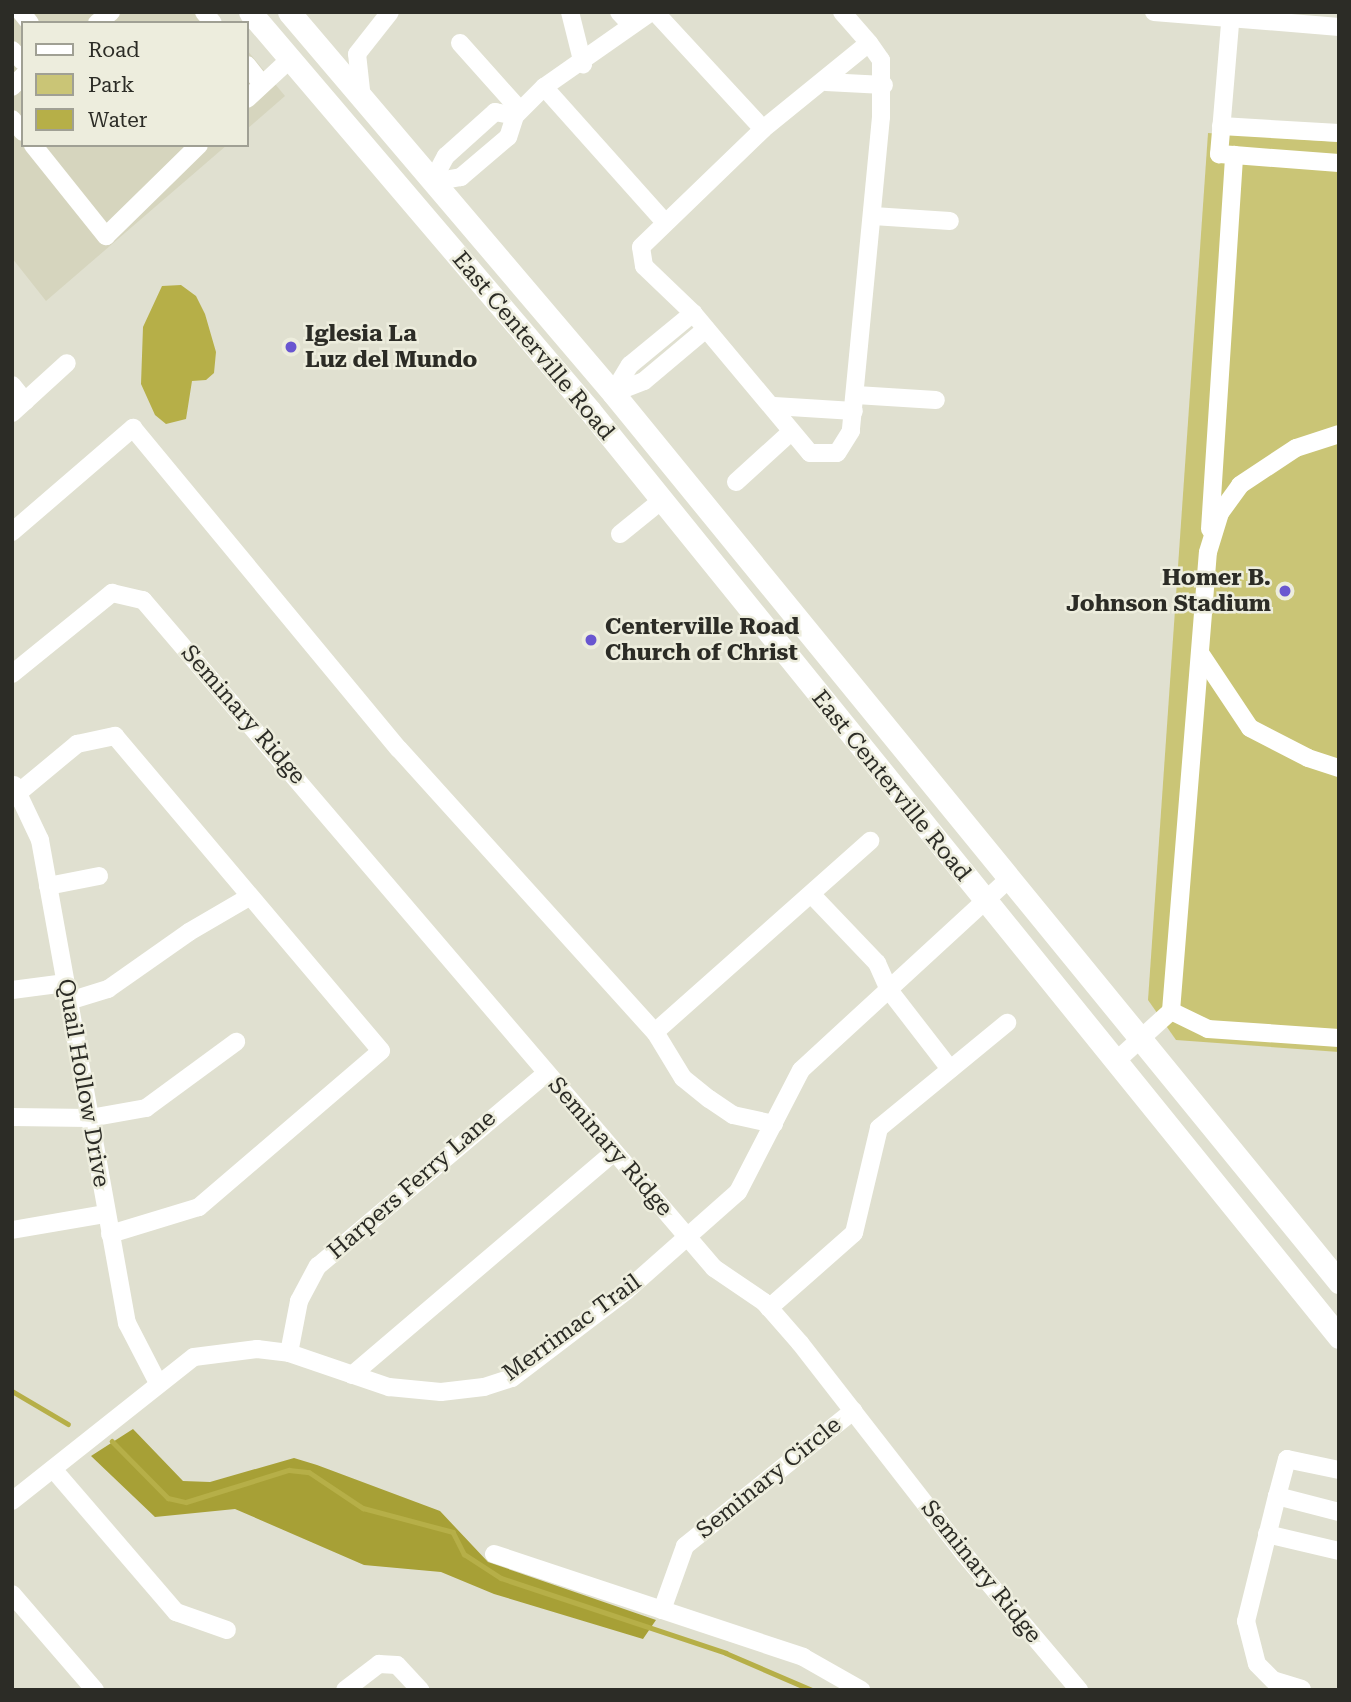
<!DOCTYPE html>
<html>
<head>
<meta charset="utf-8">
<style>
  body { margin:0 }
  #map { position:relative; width:1351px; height:1702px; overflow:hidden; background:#e0e0d0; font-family:"Roboto Serif",serif }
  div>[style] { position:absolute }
  .built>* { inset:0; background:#d6d5be }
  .green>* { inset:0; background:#cac576 }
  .forest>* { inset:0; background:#a7a036 }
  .water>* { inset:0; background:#b6af48 }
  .stream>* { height:4.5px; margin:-2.25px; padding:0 2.25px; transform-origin:2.25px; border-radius:2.25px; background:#b6af48 }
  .minor>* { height:18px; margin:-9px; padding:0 9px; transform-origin:9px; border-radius:9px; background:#fff }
  .major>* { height:23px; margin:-11.5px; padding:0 11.5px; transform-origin:11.5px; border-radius:11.5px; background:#fff }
  .dots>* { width:19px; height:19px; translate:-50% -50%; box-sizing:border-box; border:4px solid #ededdd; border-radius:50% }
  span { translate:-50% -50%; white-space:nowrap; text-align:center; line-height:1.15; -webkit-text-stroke:5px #ededdd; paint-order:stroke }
  .poi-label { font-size:23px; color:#2c2c26; font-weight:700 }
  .left { translate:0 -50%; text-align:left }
  .right { translate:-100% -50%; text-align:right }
  .street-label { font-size:23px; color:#2c2c26 }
  .frame { position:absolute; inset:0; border:14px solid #2c2c26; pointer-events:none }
  .legend { position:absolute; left:21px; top:21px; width:228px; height:126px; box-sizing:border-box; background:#ededdd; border:2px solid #a0a094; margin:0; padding:9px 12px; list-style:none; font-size:21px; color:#2c2c26 }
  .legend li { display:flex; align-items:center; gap:14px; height:35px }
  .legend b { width:35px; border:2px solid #a0a094 }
</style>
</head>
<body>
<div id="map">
  <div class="built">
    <div style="clip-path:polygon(12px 12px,215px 12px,224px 23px,23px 23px,23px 145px,227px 145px,46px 301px,12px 258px)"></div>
    <div style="clip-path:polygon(247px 50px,285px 96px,247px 129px)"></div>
  </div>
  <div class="green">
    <div style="clip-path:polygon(1208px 133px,1339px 142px,1339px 1052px,1176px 1040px,1148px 1000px)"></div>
  </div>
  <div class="forest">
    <div style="clip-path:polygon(133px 1429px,183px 1481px,210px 1482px,294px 1458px,317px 1465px,440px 1511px,488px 1562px,656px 1620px,643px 1639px,494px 1594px,441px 1572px,364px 1565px,235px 1509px,155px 1517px,91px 1456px)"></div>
  </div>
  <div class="water">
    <div style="clip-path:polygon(181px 285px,196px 296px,205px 314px,216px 352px,214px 373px,206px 380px,192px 381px,186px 419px,166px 424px,155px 415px,141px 384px,143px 327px,162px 286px)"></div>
  </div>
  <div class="stream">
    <div style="left:12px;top:1391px;width:65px;rotate:30.5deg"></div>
    <div style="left:112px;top:1441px;width:80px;rotate:45.5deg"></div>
    <div style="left:168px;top:1498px;width:18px;rotate:13deg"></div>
    <div style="left:186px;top:1502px;width:108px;rotate:-17.3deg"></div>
    <div style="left:289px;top:1470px;width:20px;rotate:6deg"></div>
    <div style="left:309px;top:1472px;width:65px;rotate:33.7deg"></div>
    <div style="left:363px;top:1508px;width:93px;rotate:14.9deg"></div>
    <div style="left:453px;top:1532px;width:25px;rotate:63deg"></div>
    <div style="left:464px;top:1554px;width:44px;rotate:33deg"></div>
    <div style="left:501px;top:1578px;width:237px;rotate:18.4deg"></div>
    <div style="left:726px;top:1653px;width:94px;rotate:23.3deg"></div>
  </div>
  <div class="minor">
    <div style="left:21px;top:12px;width:14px;rotate:51deg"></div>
    <div style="left:204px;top:12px;width:14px;rotate:51deg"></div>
    <div style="left:570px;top:12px;width:54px;rotate:76deg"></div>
    <div style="left:619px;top:12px;width:18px;rotate:47deg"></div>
    <div style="left:655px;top:12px;width:159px;rotate:47.3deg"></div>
    <div style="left:842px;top:12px;width:41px;rotate:48.9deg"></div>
    <div style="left:869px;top:43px;width:21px;rotate:55deg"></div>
    <div style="left:881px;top:60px;width:57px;rotate:90deg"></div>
    <div style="left:881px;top:117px;width:315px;rotate:95.5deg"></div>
    <div style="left:851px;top:431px;width:26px;rotate:122deg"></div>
    <div style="left:837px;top:453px;width:27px;rotate:180deg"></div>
    <div style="left:810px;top:453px;width:182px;rotate:-129.9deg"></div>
    <div style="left:693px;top:313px;width:68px;rotate:-136.2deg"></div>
    <div style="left:644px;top:266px;width:19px;rotate:-99deg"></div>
    <div style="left:641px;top:247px;width:170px;rotate:-44deg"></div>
    <div style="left:763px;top:129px;width:136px;rotate:-39.1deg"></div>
    <div style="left:1154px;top:12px;width:186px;rotate:4.6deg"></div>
    <div style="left:1231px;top:12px;width:143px;rotate:94.8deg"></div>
    <div style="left:1219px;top:154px;width:15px;rotate:4deg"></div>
    <div style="left:97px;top:23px;width:18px;rotate:-38deg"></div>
    <div style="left:460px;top:43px;width:89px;rotate:48.2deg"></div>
    <div style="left:12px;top:50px;width:16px;rotate:47deg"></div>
    <div style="left:247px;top:65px;width:24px;rotate:52deg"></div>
    <div style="left:826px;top:82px;width:58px;rotate:3deg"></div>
    <div style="left:12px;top:87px;width:16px;rotate:-45deg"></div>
    <div style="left:544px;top:87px;width:180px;rotate:48.2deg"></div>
    <div style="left:247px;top:99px;width:59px;rotate:-42.9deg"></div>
    <div style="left:362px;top:99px;width:45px;rotate:-96.3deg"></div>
    <div style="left:357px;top:54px;width:53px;rotate:-51.8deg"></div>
    <div style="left:495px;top:112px;width:20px;rotate:11deg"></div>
    <div style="left:515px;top:116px;width:22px;rotate:108deg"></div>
    <div style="left:508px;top:137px;width:62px;rotate:139.6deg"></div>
    <div style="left:461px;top:177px;width:29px;rotate:170deg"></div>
    <div style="left:432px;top:182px;width:30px;rotate:-62deg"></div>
    <div style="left:446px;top:156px;width:66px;rotate:-41.9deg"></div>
    <div style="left:515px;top:116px;width:41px;rotate:-45deg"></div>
    <div style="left:544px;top:87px;width:131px;rotate:-35deg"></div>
    <div style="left:12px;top:119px;width:17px;rotate:50deg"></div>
    <div style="left:1221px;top:126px;width:118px;rotate:3.4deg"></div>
    <div style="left:33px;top:145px;width:117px;rotate:51.3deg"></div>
    <div style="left:106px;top:236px;width:130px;rotate:-44.4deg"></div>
    <div style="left:873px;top:216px;width:77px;rotate:3.7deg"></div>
    <div style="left:12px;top:385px;width:21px;rotate:51deg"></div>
    <div style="left:613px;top:393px;width:33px;rotate:-59deg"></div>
    <div style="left:630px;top:365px;width:82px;rotate:-39.5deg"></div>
    <div style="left:613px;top:393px;width:33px;rotate:-21deg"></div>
    <div style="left:644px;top:381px;width:81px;rotate:-40deg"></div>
    <div style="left:856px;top:395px;width:80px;rotate:3.6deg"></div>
    <div style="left:774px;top:406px;width:80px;rotate:3.6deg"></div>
    <div style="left:12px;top:413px;width:74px;rotate:-42.3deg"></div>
    <div style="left:736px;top:482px;width:74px;rotate:-42.3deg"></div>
    <div style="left:1210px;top:529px;width:375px;rotate:-86.3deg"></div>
    <div style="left:1234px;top:155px;width:105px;rotate:4.4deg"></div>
    <div style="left:12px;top:532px;width:160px;rotate:-40.7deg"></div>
    <div style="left:133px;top:428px;width:417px;rotate:50.4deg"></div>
    <div style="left:399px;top:749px;width:382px;rotate:47.9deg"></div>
    <div style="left:620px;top:534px;width:54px;rotate:-39deg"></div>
    <div style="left:1200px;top:653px;width:90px;rotate:56.3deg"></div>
    <div style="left:1250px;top:728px;width:65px;rotate:27.3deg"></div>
    <div style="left:1308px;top:758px;width:33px;rotate:18deg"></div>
    <div style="left:12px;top:674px;width:129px;rotate:-39deg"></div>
    <div style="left:112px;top:593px;width:32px;rotate:13deg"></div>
    <div style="left:143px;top:600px;width:879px;rotate:49.48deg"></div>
    <div style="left:714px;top:1268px;width:60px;rotate:34.2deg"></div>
    <div style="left:764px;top:1302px;width:55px;rotate:48.7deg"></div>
    <div style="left:800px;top:1343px;width:269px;rotate:52.1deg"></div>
    <div style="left:965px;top:1555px;width:177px;rotate:49.8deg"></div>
    <div style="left:14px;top:785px;width:61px;rotate:64.7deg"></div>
    <div style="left:40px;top:840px;width:491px;rotate:79.8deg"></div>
    <div style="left:127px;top:1323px;width:68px;rotate:62.7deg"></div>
    <div style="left:12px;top:798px;width:85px;rotate:-39.7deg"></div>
    <div style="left:77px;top:744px;width:39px;rotate:-12deg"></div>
    <div style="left:115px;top:736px;width:412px;rotate:49.8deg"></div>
    <div style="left:381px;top:1051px;width:240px;rotate:139.4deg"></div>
    <div style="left:199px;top:1207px;width:93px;rotate:163.1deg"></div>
    <div style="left:48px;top:886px;width:52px;rotate:-11.1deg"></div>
    <div style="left:812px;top:895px;width:94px;rotate:46.3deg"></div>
    <div style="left:877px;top:963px;width:30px;rotate:66deg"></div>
    <div style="left:889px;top:990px;width:100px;rotate:52.3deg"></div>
    <div style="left:12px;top:990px;width:54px;rotate:-7.4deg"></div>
    <div style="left:69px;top:1001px;width:41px;rotate:-17.1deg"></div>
    <div style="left:108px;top:989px;width:99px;rotate:-35.1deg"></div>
    <div style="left:189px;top:932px;width:69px;rotate:-30.3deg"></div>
    <div style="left:1171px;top:1011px;width:41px;rotate:25.9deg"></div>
    <div style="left:1208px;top:1029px;width:131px;rotate:3.9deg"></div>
    <div style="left:1115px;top:1062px;width:76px;rotate:-42.3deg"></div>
    <div style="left:1171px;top:1011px;width:460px;rotate:-85.4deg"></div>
    <div style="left:1208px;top:552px;width:41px;rotate:-72.9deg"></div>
    <div style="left:1220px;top:513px;width:34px;rotate:-54deg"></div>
    <div style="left:1240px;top:485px;width:67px;rotate:-33.5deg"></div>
    <div style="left:1296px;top:448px;width:45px;rotate:-18deg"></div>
    <div style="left:12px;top:1117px;width:78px;rotate:0.7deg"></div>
    <div style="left:90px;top:1118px;width:57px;rotate:-10.1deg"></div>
    <div style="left:146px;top:1108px;width:112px;rotate:-36.3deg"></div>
    <div style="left:774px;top:1124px;width:42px;rotate:-167.6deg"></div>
    <div style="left:733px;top:1115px;width:29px;rotate:-146deg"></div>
    <div style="left:709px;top:1099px;width:33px;rotate:-141deg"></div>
    <div style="left:683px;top:1078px;width:54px;rotate:-121.3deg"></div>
    <div style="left:655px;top:1032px;width:288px;rotate:-41.6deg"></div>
    <div style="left:12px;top:1230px;width:95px;rotate:-9.7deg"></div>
    <div style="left:769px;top:1308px;width:113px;rotate:-41.4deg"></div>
    <div style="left:854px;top:1233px;width:108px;rotate:-76.6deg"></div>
    <div style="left:879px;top:1128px;width:166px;rotate:-39.4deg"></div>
    <div style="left:289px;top:1353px;width:53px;rotate:-79.1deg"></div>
    <div style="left:299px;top:1301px;width:40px;rotate:-62deg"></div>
    <div style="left:318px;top:1266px;width:299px;rotate:-40.2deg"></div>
    <div style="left:352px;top:1375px;width:344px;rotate:-40.4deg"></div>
    <div style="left:53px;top:1469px;width:189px;rotate:49.3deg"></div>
    <div style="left:176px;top:1612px;width:54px;rotate:19.4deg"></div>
    <div style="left:1339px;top:1470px;width:53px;rotate:-168.1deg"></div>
    <div style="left:1287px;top:1459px;width:38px;rotate:105deg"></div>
    <div style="left:1277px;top:1496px;width:64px;rotate:14.5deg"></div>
    <div style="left:1277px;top:1496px;width:129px;rotate:103.9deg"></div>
    <div style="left:1246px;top:1621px;width:44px;rotate:75.7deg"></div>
    <div style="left:1257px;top:1664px;width:23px;rotate:45deg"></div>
    <div style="left:1273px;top:1680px;width:30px;rotate:17deg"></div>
    <div style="left:12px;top:1501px;width:232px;rotate:-38.4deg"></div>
    <div style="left:194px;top:1357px;width:64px;rotate:-7.2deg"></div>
    <div style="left:257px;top:1349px;width:32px;rotate:7deg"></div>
    <div style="left:289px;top:1353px;width:106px;rotate:18.8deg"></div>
    <div style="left:389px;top:1387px;width:52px;rotate:5.5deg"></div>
    <div style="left:441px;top:1392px;width:43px;rotate:-6.6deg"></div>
    <div style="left:484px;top:1387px;width:29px;rotate:-18deg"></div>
    <div style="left:512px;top:1378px;width:143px;rotate:-37.3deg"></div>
    <div style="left:626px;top:1291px;width:149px;rotate:-41.5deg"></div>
    <div style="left:738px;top:1192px;width:137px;rotate:-62.7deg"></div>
    <div style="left:801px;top:1070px;width:282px;rotate:-42.6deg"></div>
    <div style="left:1267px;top:1534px;width:74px;rotate:13.3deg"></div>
    <div style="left:494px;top:1554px;width:326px;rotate:18.4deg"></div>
    <div style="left:803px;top:1657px;width:67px;rotate:29.6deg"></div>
    <div style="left:12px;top:1594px;width:127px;rotate:49.2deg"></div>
    <div style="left:662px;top:1610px;width:68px;rotate:-70.2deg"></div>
    <div style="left:685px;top:1546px;width:216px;rotate:-38.8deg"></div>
    <div style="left:345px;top:1690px;width:43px;rotate:-37.4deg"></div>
    <div style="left:379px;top:1664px;width:18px;rotate:3deg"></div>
    <div style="left:397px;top:1665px;width:34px;rotate:47deg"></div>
  </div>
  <div class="major">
    <div style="left:250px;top:12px;width:524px;rotate:49.56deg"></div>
    <div style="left:590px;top:411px;width:1191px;rotate:51.03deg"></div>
    <div style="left:289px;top:12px;width:500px;rotate:49.62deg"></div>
    <div style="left:613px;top:393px;width:1148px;rotate:50.76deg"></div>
  </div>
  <div class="dots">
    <div style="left:291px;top:347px;background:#6956d0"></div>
    <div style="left:1285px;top:591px;background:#6956d0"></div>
    <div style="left:591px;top:640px;background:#6956d0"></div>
  </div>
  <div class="poi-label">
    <span class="left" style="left:305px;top:347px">Iglesia La<br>Luz del Mundo</span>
    <span class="right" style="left:1271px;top:591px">Homer B.<br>Johnson Stadium</span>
    <span class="left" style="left:605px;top:640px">Centerville Road<br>Church of Christ</span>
  </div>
  <div class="street-label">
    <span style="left:533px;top:346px;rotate:50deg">East Centerville Road</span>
    <span style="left:243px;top:715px;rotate:49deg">Seminary Ridge</span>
    <span style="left:891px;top:786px;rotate:51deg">East Centerville Road</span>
    <span style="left:83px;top:1083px;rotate:80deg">Quail Hollow Drive</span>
    <span style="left:610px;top:1147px;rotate:49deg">Seminary Ridge</span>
    <span style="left:412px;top:1185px;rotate:-41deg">Harpers Ferry Lane</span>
    <span style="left:572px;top:1328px;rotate:-36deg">Merrimac Trail</span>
    <span style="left:769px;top:1478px;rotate:-39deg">Seminary Circle</span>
    <span style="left:981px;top:1572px;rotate:51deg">Seminary Ridge</span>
  </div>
  <div class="frame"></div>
  <ul class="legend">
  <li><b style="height:9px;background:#fff"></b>Road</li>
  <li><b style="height:19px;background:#cac576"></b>Park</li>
  <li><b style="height:19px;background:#b6af48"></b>Water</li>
  </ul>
</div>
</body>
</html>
